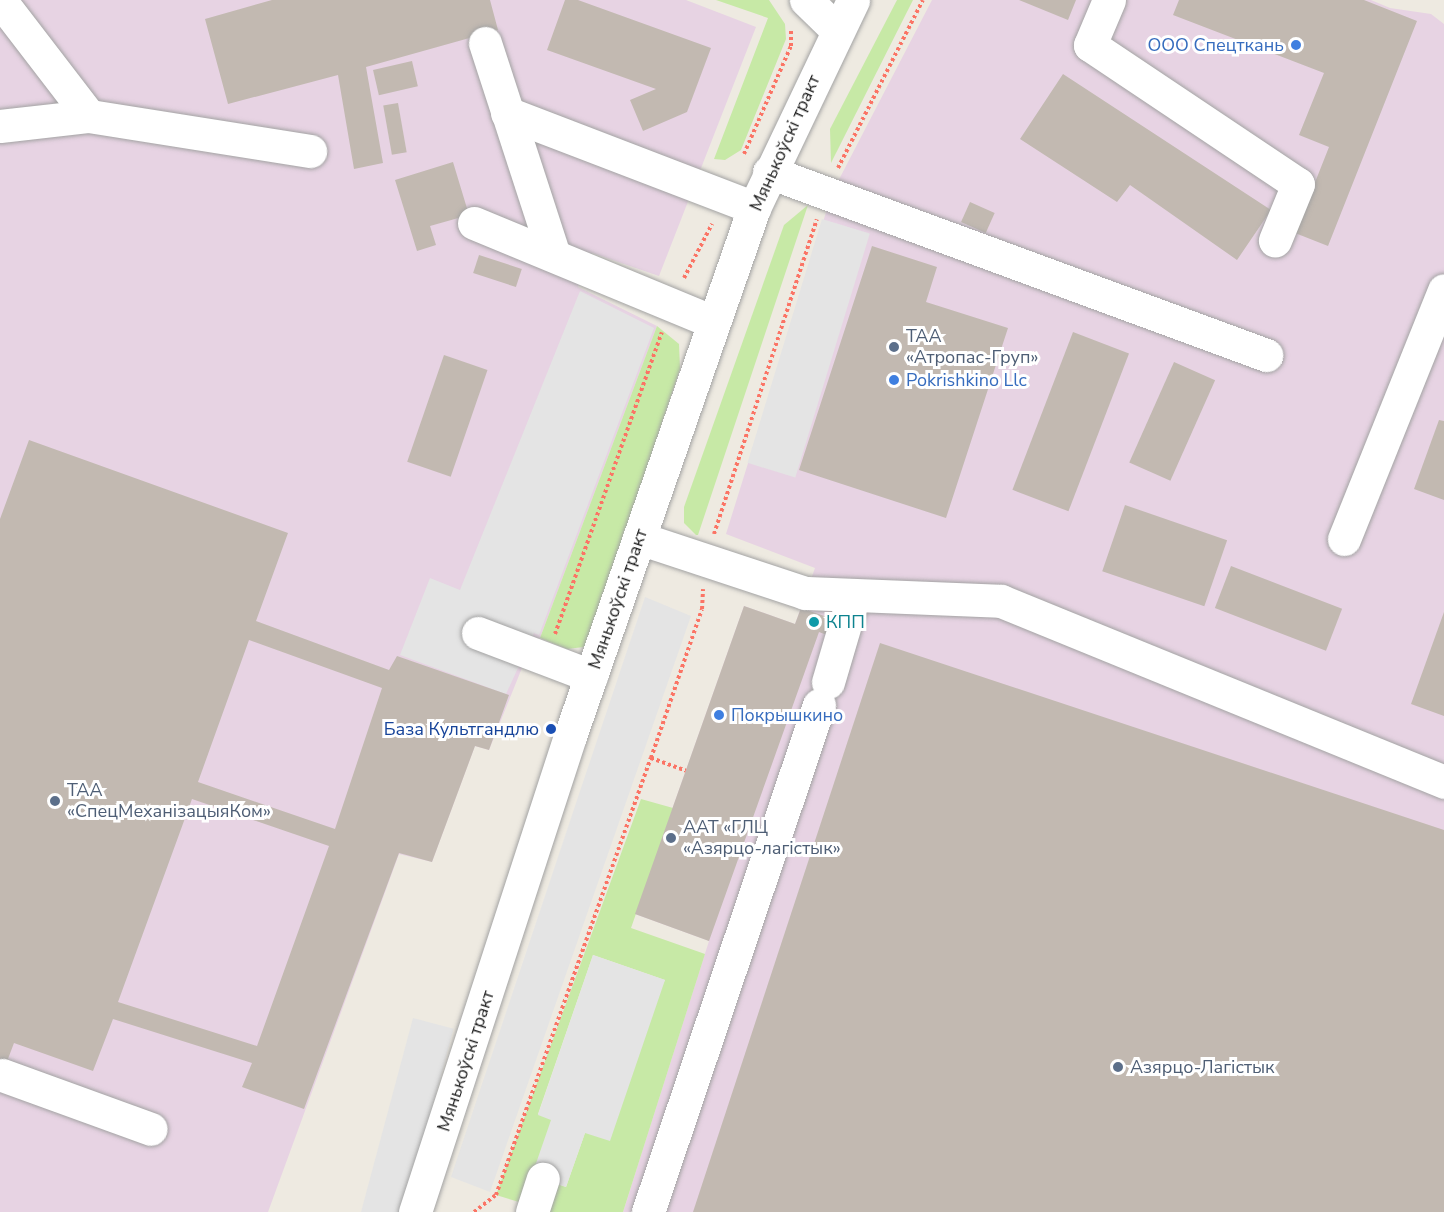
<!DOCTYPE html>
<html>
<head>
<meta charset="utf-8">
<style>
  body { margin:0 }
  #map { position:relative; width:1444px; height:1212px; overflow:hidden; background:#eeeae1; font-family:"Nunito Sans",sans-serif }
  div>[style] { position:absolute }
  .industrial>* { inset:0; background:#e7d3e3 }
  .grass>* { inset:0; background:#c7e9a6 }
  .parking>* { inset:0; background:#e4e4e4; transform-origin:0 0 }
  .building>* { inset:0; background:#c2b9b1; transform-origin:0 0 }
  .path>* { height:4px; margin-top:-2px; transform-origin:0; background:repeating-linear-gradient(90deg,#fb7465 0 3px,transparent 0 6px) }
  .roads { filter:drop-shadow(0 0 2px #a3a3a3) drop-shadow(0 0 2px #a3a3a3) }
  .minor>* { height:33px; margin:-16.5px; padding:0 16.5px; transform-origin:16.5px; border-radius:16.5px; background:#fff }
  .dots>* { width:16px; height:16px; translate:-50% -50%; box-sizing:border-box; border:3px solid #fff; border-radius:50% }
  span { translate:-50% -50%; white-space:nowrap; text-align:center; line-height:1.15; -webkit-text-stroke:6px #fff; paint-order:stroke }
  .shop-label { font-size:18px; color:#366cbe }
  .right { translate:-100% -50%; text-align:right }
  .left { translate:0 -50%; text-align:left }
  .street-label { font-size:18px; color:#1c1c1c }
  .service-label { font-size:18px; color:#4e5e75 }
  .culture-label { font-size:18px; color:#0d838f }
  .transit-label { font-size:18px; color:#164399 }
</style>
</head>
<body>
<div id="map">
  <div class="industrial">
    <div style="clip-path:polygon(0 0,686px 0,756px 27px,659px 276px,592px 253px,578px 287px,657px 326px,540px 638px,534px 638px,489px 750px,475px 746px,432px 862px,399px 854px,268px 1212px,0 1212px)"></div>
    <div style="clip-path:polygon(932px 0,1371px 0,1390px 8px,1431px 14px,1444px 24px,1444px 1212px,623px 1212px,709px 941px,635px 914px,744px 606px,795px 624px,815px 568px,726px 534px,832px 193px)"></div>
  </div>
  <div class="grass">
    <div style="clip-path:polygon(716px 0,769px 0,785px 24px,786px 39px,741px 150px,725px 160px,714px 159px,768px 18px)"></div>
    <div style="clip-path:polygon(897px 0,913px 0,831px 163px,830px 129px)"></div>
    <div style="clip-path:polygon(808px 205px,698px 535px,696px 535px,684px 523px,684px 507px,784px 225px)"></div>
    <div style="clip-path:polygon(657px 326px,679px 344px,680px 369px,589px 641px,584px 647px,567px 649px,540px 638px)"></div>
    <div style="clip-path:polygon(641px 799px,673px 808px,631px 928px,705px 954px,623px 1212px,551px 1212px,538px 1208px,547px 1181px,566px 1187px,585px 1133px,665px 980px,593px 955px,538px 1114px,552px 1119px,529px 1205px,496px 1195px)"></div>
  </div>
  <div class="parking">
    <div style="left:822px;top:219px;width:50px;height:255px;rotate:17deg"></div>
    <div style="clip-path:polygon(580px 291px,654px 328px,539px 635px,534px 633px,506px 694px,400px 655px,430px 578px,460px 590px)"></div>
    <div style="clip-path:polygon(645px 597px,691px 616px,490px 1192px,451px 1177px)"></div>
    <div style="clip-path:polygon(593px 955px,665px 980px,610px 1141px,585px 1133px,566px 1187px,532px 1175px,551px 1120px,538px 1115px)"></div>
    <div style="left:413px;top:1018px;width:42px;height:207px;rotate:15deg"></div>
  </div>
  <div class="building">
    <div style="clip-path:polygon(272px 0,490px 0,498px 30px,366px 67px,383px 163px,354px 169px,338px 75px,228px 104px,205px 19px)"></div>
    <div style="clip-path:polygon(565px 0,578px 0,711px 48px,687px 112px,643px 131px,630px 100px,656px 89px,547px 50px)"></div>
    <div style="clip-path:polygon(1019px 0,1076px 0,1068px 20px)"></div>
    <div style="clip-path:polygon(1179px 0,1364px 0,1417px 21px,1328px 246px,1295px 233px,1329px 147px,1299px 135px,1324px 73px,1173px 15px)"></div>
    <div style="left:412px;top:61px;width:26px;height:40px;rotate:77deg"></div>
    <div style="clip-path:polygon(1063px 74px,1271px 210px,1237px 260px,1130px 185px,1117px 202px,1020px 139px)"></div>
    <div style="left:398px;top:103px;width:50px;height:15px;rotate:80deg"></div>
    <div style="clip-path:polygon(453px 162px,469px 215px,430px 226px,436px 245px,417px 251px,395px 180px)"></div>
    <div style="left:970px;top:202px;width:27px;height:22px;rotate:24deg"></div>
    <div style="clip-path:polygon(872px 246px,937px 267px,926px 302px,1008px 328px,946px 518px,799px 470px)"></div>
    <div style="left:479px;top:255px;width:45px;height:19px;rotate:18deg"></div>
    <div style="left:1073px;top:332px;width:60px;height:169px;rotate:21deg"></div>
    <div style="left:444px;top:355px;width:46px;height:113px;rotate:19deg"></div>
    <div style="left:1174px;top:362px;width:45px;height:110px;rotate:24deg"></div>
    <div style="clip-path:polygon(1439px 420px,1444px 421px,1444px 500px,1414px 489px)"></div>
    <div style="clip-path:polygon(evenodd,29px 440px,288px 533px,256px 621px,389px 670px,397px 656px,509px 695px,489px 750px,475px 746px,432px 862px,399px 853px,304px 1109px,242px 1087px,252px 1063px,113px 1019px,93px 1071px,14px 1043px,0 1080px,0 519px,29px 440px,249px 640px,382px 688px,335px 829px,198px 782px,249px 640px,29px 440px,192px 799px,329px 846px,257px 1046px,118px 1002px,192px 799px)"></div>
    <div style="left:1125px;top:505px;width:108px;height:70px;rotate:19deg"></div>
    <div style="left:1231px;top:566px;width:119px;height:45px;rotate:21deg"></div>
    <div style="clip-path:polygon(744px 606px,795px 624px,801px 608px,833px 619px,827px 635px,819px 632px,709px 941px,635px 914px)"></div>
    <div style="clip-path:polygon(1444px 612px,1444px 716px,1411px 704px)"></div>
    <div style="clip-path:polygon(880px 643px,1444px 830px,1444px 1212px,693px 1212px)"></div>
  </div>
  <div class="path">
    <div style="left:744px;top:154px;width:118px;rotate:-66.5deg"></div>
    <div style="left:791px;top:46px;width:18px;rotate:-90deg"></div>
    <div style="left:838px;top:168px;width:188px;rotate:-63.2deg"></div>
    <div style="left:684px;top:278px;width:61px;rotate:-62.6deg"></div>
    <div style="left:714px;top:534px;width:331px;rotate:-71.9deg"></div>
    <div style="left:555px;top:634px;width:320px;rotate:-70.5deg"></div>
    <div style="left:651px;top:758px;width:37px;rotate:20deg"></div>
    <div style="left:474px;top:1212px;width:28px;rotate:-38deg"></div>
    <div style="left:496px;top:1195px;width:464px;rotate:-70.5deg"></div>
    <div style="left:651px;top:758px;width:157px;rotate:-71.1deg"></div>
    <div style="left:702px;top:609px;width:20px;rotate:-87deg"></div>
  </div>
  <div class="roads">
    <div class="minor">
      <div style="left:0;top:0;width:146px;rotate:52.5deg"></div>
      <div style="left:806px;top:0;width:43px;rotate:44.1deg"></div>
      <div style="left:1109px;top:0;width:49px;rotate:112.9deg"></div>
      <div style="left:1090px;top:45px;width:250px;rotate:33.8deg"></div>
      <div style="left:1298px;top:184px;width:61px;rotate:112.3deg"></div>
      <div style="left:485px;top:43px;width:223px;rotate:72deg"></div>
      <div style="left:507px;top:113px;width:265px;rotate:21deg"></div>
      <div style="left:0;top:126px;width:90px;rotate:-6.4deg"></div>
      <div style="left:89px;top:116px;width:224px;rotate:9deg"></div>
      <div style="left:769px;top:172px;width:530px;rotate:20.21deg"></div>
      <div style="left:474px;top:223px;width:259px;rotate:22.5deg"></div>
      <div style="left:639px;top:538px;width:175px;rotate:18.3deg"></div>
      <div style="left:805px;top:593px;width:196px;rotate:2.3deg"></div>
      <div style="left:1001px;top:601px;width:479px;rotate:22.2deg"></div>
      <div style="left:1344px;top:539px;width:268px;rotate:-68.1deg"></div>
      <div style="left:478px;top:633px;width:121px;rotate:20.8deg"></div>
      <div style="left:828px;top:682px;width:89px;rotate:-73.6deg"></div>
      <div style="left:2px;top:1075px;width:158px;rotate:19.9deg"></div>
      <div style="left:415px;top:1212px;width:501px;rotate:-71.96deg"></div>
      <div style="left:570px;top:736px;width:559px;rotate:-70.79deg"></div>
      <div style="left:754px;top:208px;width:230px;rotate:-64.5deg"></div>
      <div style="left:532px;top:1212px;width:35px;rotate:-72deg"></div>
      <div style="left:648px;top:1212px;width:535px;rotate:-71.36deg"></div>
    </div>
  </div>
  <div class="dots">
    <div style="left:1296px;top:45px;background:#3f7fe0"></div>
    <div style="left:894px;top:347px;background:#5c6f8a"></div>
    <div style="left:894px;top:380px;background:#3f7fe0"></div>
    <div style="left:814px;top:622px;background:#0f9aa8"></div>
    <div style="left:719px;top:715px;background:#3f7fe0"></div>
    <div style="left:551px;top:729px;background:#1a4fb4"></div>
    <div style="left:55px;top:801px;background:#5c6f8a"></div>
    <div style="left:671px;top:838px;background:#5c6f8a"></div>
    <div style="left:1118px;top:1067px;background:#5c6f8a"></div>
  </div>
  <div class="shop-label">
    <span class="right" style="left:1284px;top:45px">ООО Спецткань</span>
    <span class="left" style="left:906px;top:380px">Pokrishkino Llc</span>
    <span class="left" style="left:731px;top:715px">Покрышкино</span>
  </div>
  <div class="street-label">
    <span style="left:785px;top:143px;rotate:-66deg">Мянькоўскі тракт</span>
    <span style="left:618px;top:599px;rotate:-71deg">Мянькоўскі тракт</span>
    <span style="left:466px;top:1061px;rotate:-72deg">Мянькоўскі тракт</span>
  </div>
  <div class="service-label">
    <span class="left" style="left:906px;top:347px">ТАА<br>«Атропас-Груп»</span>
    <span class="left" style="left:67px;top:801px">ТАА<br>«СпецМеханізацыяКом»</span>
    <span class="left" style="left:683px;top:838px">ААТ «ГЛЦ<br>«Азярцо-лагістык»</span>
    <span class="left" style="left:1130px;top:1067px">Азярцо-Лагістык</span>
  </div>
  <div class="culture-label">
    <span class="left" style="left:826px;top:622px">КПП</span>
  </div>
  <div class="transit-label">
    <span class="right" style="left:539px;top:729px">База Культгандлю</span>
  </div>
</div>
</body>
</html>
